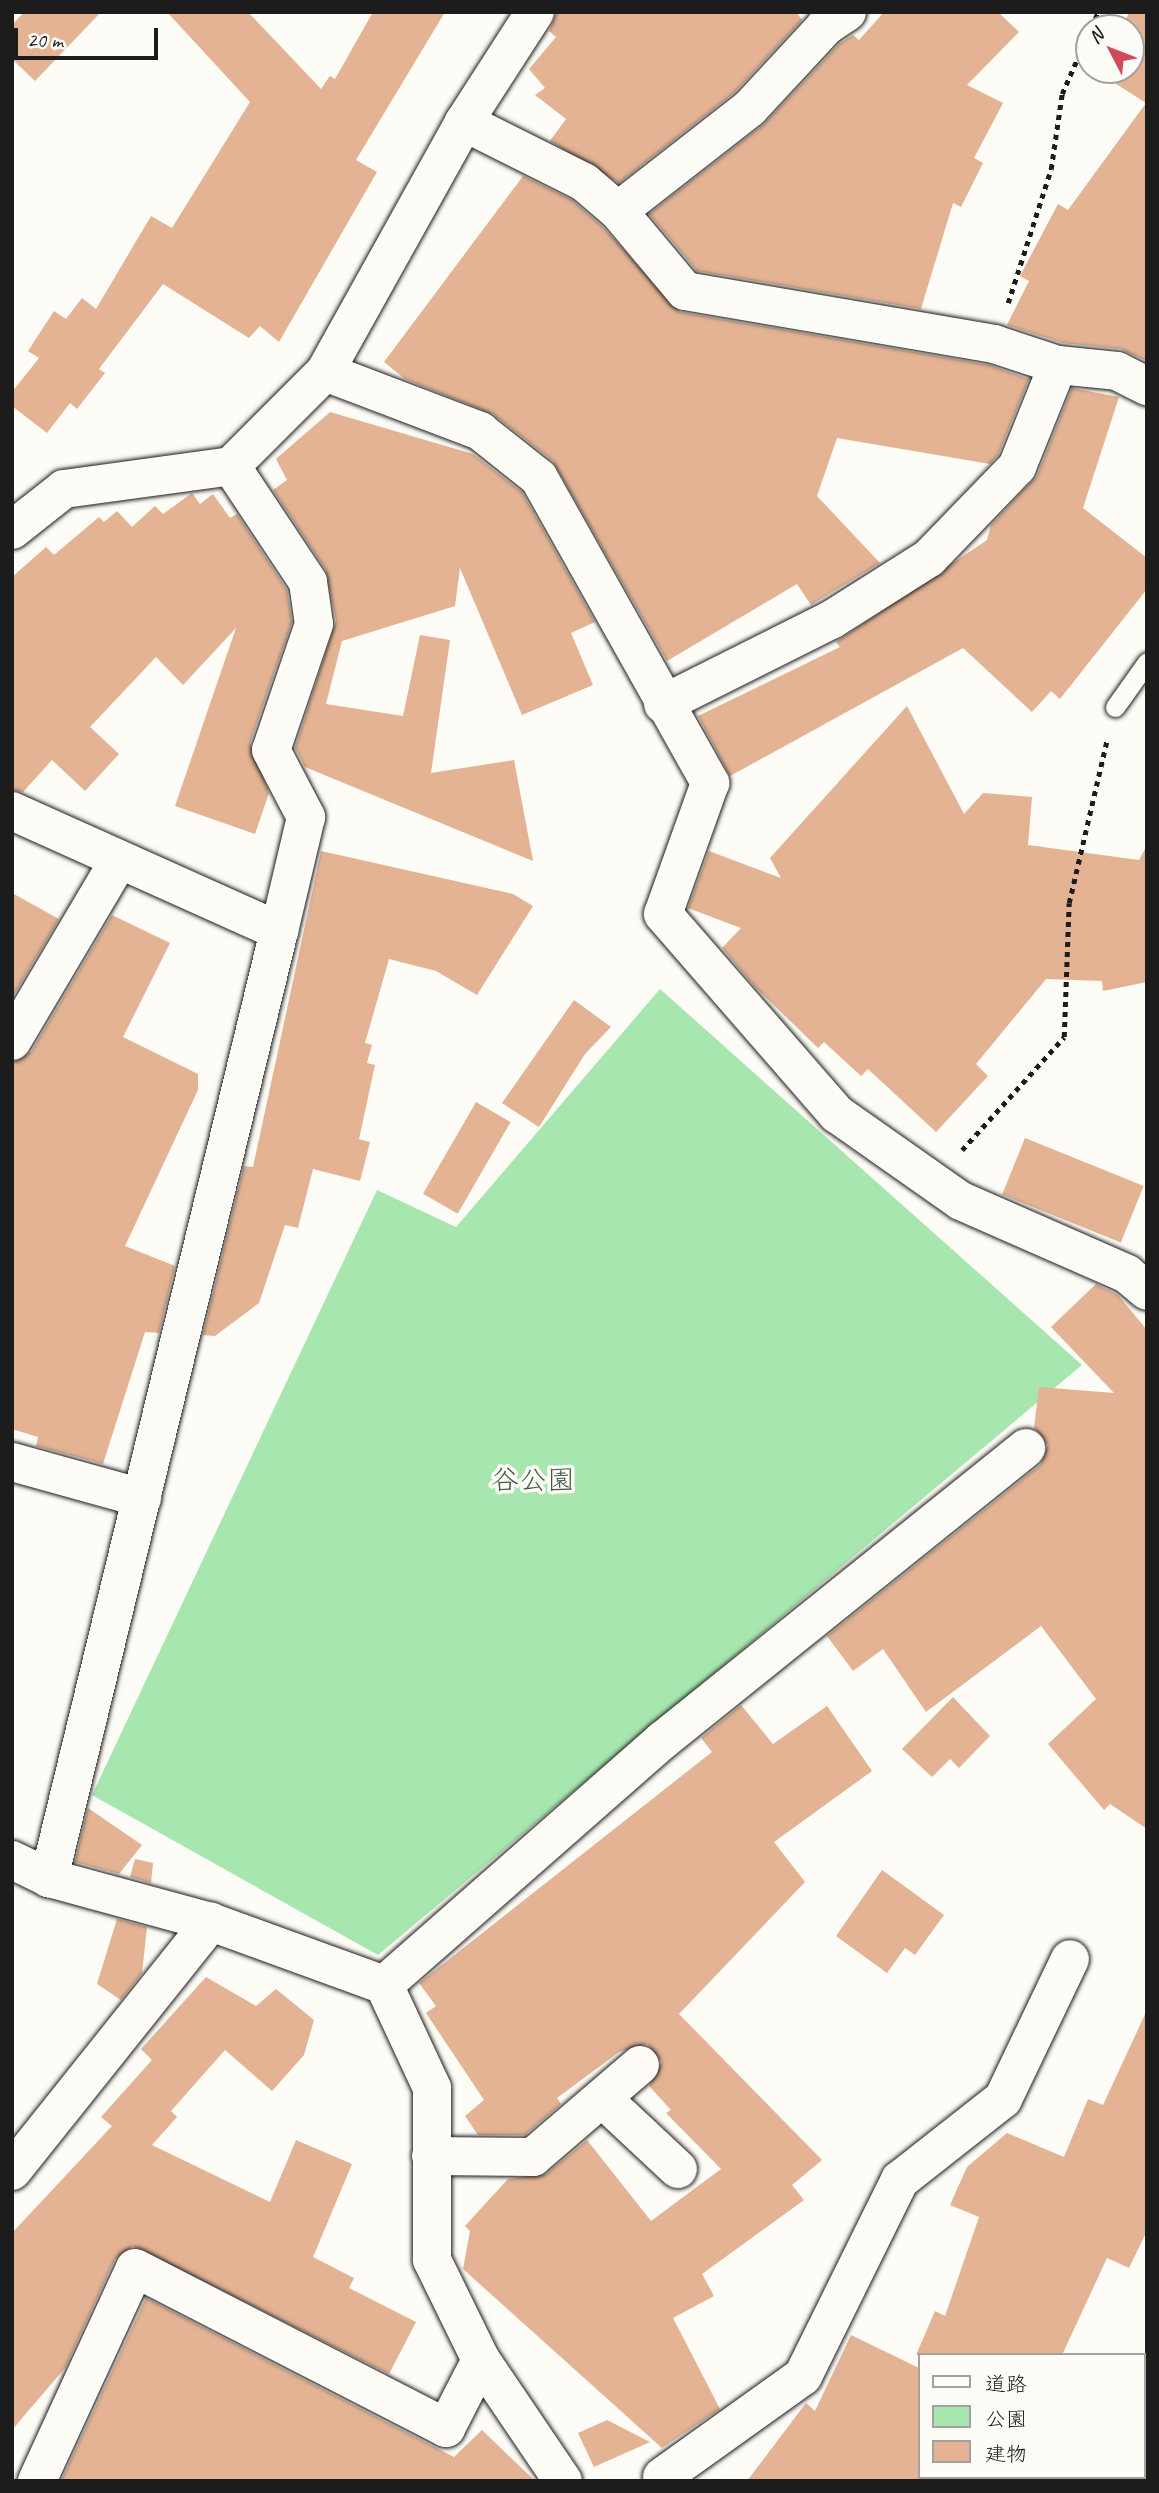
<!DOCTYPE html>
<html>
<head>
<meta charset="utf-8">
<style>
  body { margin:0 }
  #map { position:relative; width:1159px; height:2493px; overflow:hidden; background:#fdfcf7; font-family:Caveat,"Klee One",sans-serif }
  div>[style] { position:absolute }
  .green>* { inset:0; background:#a7e7af }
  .building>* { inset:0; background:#e3b394; transform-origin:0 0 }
  .path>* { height:4.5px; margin-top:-2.25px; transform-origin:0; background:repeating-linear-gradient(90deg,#1c1c1c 0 5px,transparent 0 10px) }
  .roads { filter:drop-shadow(0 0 2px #1c1c1c) drop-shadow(0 0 2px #1c1c1c) }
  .lane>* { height:19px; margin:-9.5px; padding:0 9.5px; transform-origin:9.5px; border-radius:9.5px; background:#fdfcf7 }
  .street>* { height:38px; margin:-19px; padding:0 19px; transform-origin:19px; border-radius:19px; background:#fdfcf7 }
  span { translate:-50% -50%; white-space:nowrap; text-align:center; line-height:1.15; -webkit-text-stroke:7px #fdfcf7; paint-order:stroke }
  .park-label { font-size:28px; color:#465948 }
  .frame { position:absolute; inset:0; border:14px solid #1c1c1c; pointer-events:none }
  .legend { position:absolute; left:918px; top:2353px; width:228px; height:126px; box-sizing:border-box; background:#fdfcf7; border:2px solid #a3a29f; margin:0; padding:9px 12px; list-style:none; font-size:21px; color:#1c1c1c }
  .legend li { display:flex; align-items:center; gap:14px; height:35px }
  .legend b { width:35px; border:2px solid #a3a29f }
  .north { position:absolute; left:1075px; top:14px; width:70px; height:70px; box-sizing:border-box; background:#fdfcf7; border:2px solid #a3a29f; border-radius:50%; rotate:312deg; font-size:19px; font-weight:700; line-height:28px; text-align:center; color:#1c1c1c }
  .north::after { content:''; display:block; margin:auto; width:24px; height:32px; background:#d1495b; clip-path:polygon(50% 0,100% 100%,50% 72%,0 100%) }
  .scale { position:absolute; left:14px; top:28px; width:144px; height:32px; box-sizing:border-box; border:4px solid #1c1c1c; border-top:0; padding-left:9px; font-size:21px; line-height:24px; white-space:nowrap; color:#1c1c1c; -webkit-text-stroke:5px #fdfcf7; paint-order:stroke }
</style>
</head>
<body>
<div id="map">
  <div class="green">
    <div style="clip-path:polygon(660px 989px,1082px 1365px,378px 1955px,92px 1795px,377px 1190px,456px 1227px)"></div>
  </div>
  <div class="building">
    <div style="clip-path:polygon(24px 12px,101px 12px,35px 81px,12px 59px,12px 25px)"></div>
    <div style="clip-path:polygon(167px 12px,248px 12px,321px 89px,330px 76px,335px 79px,373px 12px,445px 12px,356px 160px,377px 172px,279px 342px,260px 326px,249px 338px,163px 284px,99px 369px,105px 373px,77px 409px,70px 403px,47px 433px,12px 406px,12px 392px,39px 358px,28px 351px,54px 311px,66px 319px,82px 298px,96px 309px,151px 216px,172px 228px,250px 102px)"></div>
    <div style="clip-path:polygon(557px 12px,796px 12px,802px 20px,735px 92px,619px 183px,550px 141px,566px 119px,535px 95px,545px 88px,529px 69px,556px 37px,549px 31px)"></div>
    <div style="clip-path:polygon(884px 12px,998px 12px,1019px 32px,967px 85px,1003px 103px,974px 158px,983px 163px,961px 207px,953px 203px,921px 309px,697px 271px,649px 214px,763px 125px,839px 44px,853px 35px,859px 40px)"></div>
    <div style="clip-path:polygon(1130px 12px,1147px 12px,1147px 361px,1120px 349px,1063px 343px,1007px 325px,1029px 281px,1020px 276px,1058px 204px,1068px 210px,1146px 103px,1094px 70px,1131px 70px,1131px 28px,1120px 28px)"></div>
    <div style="clip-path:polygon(523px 176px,572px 200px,602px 226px,680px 312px,989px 365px,1029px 379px,998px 455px,990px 464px,837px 438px,817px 496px,880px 563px,811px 605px,797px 584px,667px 661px,553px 461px,493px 414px,405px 379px,384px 362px)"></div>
    <div style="clip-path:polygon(1072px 388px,1119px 397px,1083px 508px,1147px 558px,1147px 589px,1060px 699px,1051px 691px,1032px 712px,963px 648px,730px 776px,698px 716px,840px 647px,836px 642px,987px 540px,991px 525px,1037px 476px)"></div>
    <div style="clip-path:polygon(330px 412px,473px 454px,522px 492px,595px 622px,571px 633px,593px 685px,522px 715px,460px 568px,455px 606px,342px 641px,326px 704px,403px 716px,420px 635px,450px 640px,431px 773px,514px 760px,533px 861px,305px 767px,295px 748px,336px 621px,326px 570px,273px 490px,287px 480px,276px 459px)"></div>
    <div style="clip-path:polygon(192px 493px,200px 504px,213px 494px,230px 518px,237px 514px,287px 590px,292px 622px,250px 743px,269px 793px,255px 834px,175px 806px,236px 628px,183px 685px,156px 657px,90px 727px,119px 754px,85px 791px,52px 760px,23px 792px,12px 790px,12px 577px,46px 547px,54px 555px,99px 517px,104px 522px,117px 511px,132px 527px,155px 506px,163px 514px)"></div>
    <div style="clip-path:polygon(907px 706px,964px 814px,983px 793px,1032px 797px,1028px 845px,1139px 860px,1147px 845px,1147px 982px,1103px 991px,1102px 981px,1046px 979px,976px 1064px,988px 1076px,936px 1132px,868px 1069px,861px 1076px,824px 1042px,818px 1048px,755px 987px,722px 948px,741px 928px,688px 908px,709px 851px,781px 878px,770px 858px)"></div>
    <div style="clip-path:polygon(321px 851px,513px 894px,533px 906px,477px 995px,436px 971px,389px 959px,365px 1043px,372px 1045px,367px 1063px,375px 1065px,359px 1139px,370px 1142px,360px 1181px,313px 1169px,298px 1228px,285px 1225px,259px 1303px,215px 1336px,203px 1335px,244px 1166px,253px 1167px)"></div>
    <div style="clip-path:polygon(12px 893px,59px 919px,12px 998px)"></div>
    <div style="clip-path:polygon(112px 915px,170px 943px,123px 1037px,198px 1074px,198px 1090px,125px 1246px,175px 1266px,159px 1333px,145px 1332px,103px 1464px,36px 1446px,38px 1437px,12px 1429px,12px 1063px,31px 1052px)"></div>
    <div style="clip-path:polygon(574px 1000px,611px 1027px,585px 1054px,539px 1127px,502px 1103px)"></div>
    <div style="left:476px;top:1102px;width:40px;height:106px;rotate:30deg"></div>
    <div style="left:1025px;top:1138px;width:128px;height:61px;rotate:22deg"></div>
    <div style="clip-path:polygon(1096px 1284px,1118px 1295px,1147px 1330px,1147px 1829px,1110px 1804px,1104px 1810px,1048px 1744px,1096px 1699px,1041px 1626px,926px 1712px,883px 1649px,853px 1671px,827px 1636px,1040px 1465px,1048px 1445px,1034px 1428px,1039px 1387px,1114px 1393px,1051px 1327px)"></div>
    <div style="clip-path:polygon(953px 1697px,990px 1736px,959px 1768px,950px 1759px,932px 1777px,902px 1749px)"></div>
    <div style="clip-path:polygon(741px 1705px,773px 1744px,827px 1706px,872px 1771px,774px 1842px,805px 1882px,679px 2014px,822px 2160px,792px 2185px,804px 2200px,702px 2274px,714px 2296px,673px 2318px,720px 2409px,662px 2448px,463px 2269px,470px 2231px,465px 2226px,508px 2179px,546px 2174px,587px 2140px,651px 2221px,721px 2169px,666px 2113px,671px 2110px,649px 2086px,662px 2062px,647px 2044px,619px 2052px,557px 2098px,561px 2104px,525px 2135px,478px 2135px,465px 2116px,484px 2100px,426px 2013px,436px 2006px,419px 1983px,712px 1752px,701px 1738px)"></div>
    <div style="clip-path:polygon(88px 1808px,142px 1845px,119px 1874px,75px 1862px)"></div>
    <div style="clip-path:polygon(135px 1859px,153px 1863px,151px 1883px,130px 1877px)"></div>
    <div style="clip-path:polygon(882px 1870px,944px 1915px,915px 1955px,905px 1948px,887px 1973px,836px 1936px)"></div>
    <div style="clip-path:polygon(117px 1919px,147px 1927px,142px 1973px,121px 2000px,97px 1984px)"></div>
    <div style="clip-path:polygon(206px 1977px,256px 2006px,276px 1989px,314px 2020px,304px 2055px,272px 2091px,225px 2050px,171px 2111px,177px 2117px,152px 2145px,270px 2202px,296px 2140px,352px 2164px,313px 2257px,354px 2278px,349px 2288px,416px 2322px,389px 2374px,133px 2246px,115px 2259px,65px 2368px,12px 2430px,12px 2233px,112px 2126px,101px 2117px,152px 2060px,141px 2049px)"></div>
    <div style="clip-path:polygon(1147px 2010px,1147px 2231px,1129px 2268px,1107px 2258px,1062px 2355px,916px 2355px,935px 2311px,945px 2316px,979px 2217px,950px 2205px,967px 2167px,1007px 2133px,1064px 2157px,1088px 2099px,1103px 2105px)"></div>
    <div style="clip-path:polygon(146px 2298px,454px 2457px,482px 2430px,535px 2481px,61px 2481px)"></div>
    <div style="clip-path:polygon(851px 2335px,919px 2368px,919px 2481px,747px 2481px,806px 2403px,815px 2411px)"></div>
    <div style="clip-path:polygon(607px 2420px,650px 2442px,594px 2467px,578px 2433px)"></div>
  </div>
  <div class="path">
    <div style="left:1091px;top:28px;width:17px;rotate:-66deg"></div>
    <div style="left:1008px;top:303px;width:141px;rotate:-72.2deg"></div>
    <div style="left:1051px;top:169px;width:76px;rotate:-81.7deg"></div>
    <div style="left:1062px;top:94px;width:68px;rotate:-66.5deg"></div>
    <div style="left:962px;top:1150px;width:152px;rotate:-47.9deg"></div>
    <div style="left:1064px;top:1037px;width:134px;rotate:-87.9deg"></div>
    <div style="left:1069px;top:903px;width:167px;rotate:-76.9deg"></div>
  </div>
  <div class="roads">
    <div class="lane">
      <div style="left:1115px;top:707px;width:55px;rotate:-54.6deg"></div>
    </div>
    <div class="street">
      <div style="left:847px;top:12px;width:27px;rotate:146deg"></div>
      <div style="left:825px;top:27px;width:110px;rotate:132.8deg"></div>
      <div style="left:750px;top:108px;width:167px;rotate:142deg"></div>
      <div style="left:618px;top:211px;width:104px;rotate:50.1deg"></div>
      <div style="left:685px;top:291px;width:314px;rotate:9.7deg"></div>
      <div style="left:994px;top:344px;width:67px;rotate:18.2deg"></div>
      <div style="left:1058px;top:365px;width:59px;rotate:5.8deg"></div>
      <div style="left:1117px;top:371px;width:34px;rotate:27deg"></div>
      <div style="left:464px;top:122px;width:134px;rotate:26.6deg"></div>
      <div style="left:584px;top:182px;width:45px;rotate:40.5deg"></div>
      <div style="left:325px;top:372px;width:166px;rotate:20.8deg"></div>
      <div style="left:480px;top:431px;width:75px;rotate:38.5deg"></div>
      <div style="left:539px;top:478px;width:350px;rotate:60.7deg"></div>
      <div style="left:710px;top:783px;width:139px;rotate:109.7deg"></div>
      <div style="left:663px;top:914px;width:265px;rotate:49deg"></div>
      <div style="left:837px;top:1114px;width:151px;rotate:35.1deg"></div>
      <div style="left:961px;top:1201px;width:181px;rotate:23.7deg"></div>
      <div style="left:1127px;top:1274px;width:26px;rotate:40deg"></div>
      <div style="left:231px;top:466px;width:139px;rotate:56.4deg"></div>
      <div style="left:308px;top:582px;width:42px;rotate:81.9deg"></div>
      <div style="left:314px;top:624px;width:133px;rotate:108.8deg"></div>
      <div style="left:271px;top:750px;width:76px;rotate:62.4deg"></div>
      <div style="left:306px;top:817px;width:117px;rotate:103.3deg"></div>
      <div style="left:12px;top:530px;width:66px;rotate:-38.3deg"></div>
      <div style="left:64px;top:489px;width:169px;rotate:-7.8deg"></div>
      <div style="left:231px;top:466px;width:133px;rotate:-45deg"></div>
      <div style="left:325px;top:372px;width:286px;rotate:-60.9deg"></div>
      <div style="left:464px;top:122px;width:131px;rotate:-57.2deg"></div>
      <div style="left:663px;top:704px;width:188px;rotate:-26.6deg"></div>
      <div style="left:831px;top:620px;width:116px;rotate:-32.3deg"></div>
      <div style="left:929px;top:558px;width:127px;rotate:-46deg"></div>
      <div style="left:1017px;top:467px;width:110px;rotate:-68.1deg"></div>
      <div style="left:12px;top:811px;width:293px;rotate:24.2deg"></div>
      <div style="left:279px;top:931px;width:975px;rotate:103.65deg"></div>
      <div style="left:12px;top:1041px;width:208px;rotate:-59.4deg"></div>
      <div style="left:12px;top:1462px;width:135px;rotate:15.5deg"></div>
      <div style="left:12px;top:1860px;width:41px;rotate:25.9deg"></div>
      <div style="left:49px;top:1878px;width:168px;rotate:15.2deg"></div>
      <div style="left:211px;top:1922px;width:184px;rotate:20deg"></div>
      <div style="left:384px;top:1985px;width:114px;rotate:65deg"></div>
      <div style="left:432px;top:2088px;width:172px;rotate:90deg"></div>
      <div style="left:432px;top:2260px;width:111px;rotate:63.9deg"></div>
      <div style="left:481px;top:2360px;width:146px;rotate:55.9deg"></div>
      <div style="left:384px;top:1985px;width:371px;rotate:-41.3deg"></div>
      <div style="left:663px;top:1740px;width:466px;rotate:-38.8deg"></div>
      <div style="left:602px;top:2098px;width:104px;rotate:43.1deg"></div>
      <div style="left:431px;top:2156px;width:102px;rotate:0.6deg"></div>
      <div style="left:533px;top:2157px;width:141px;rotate:-40.7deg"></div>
      <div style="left:12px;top:2171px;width:319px;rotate:-51.4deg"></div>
      <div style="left:662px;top:2477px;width:173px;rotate:-35.6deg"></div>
      <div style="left:803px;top:2376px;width:219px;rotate:-63.7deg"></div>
      <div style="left:900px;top:2180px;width:131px;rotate:-38.2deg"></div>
      <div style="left:1003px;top:2099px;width:155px;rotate:-64.4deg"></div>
      <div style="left:37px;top:2481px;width:234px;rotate:-65.3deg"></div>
      <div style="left:135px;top:2268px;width:350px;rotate:27.2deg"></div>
      <div style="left:446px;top:2428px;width:76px;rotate:-62.8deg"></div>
    </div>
  </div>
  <div class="park-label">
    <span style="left:533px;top:1480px">谷公園</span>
  </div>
  <div class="frame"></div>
  <ul class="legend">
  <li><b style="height:9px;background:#fdfcf7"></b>道路</li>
  <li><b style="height:19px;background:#a7e7af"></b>公園</li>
  <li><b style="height:19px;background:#e3b394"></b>建物</li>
  </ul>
  <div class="north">N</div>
  <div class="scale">20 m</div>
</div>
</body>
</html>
